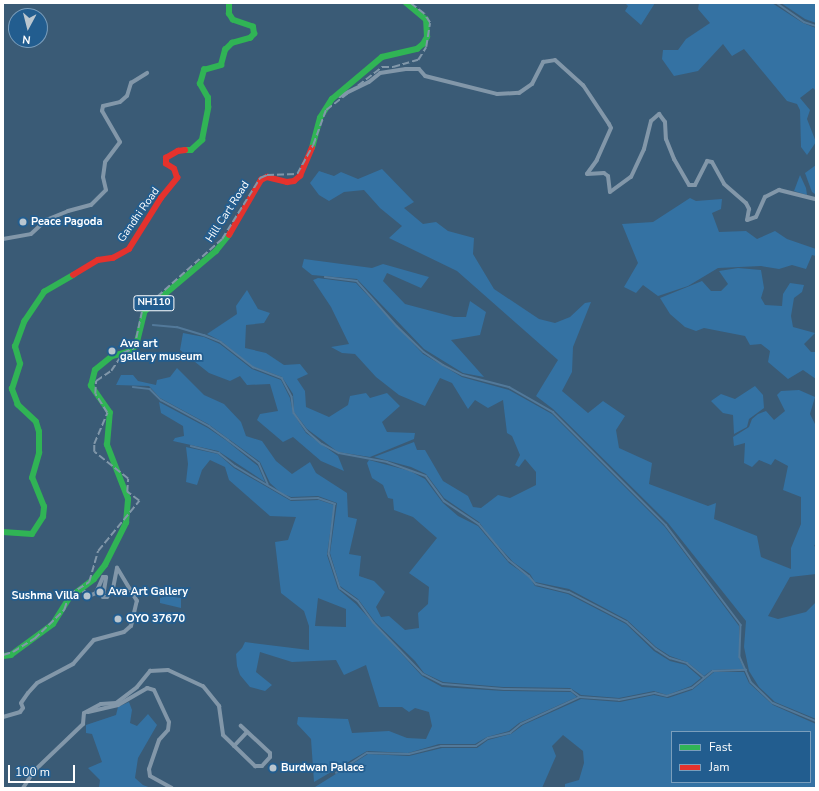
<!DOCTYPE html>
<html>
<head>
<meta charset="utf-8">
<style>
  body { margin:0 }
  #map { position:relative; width:819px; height:791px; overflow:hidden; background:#3a5b76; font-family:"Nunito Sans",sans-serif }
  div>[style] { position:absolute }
  .green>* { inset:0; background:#3472a3 }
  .stream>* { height:1.5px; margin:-0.75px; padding:0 0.75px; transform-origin:0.75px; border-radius:0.75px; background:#52799a }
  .street>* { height:4px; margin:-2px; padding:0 2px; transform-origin:2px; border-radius:2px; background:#8297a9 }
  .fast>* { height:5.5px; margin:-2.75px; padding:0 2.75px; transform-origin:2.75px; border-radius:2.75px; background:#30b455 }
  .jam>* { height:5.5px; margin:-2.75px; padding:0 2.75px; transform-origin:2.75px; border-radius:2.75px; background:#e5322d }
  .rail>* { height:1.5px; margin-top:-0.75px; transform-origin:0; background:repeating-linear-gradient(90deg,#8197a9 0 7px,transparent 0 10px) }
  .dots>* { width:11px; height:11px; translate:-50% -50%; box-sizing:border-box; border:2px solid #225d8f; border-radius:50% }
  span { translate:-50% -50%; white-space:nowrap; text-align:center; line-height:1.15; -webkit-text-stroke:3.5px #225d8f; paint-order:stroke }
  .shield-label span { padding:1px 3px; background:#225d8f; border:1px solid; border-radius:3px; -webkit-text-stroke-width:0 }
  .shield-label { font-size:10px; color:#fff; font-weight:700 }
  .street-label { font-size:11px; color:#fff }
  .poi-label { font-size:11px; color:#fff; font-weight:700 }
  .left { translate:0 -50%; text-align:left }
  .right { translate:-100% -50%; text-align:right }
  .frame { position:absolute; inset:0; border:4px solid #fff; pointer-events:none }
  .legend { position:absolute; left:671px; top:731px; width:140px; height:52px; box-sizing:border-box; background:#225d8f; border:1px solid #7a9ebc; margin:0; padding:5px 7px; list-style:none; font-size:12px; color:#fff }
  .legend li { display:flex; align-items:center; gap:8px; height:20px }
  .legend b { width:20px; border:1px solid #7a9ebc }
  .north { position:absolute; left:8px; top:8px; width:40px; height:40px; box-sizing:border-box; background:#225d8f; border:1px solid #7a9ebc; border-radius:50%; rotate:187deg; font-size:11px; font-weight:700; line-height:16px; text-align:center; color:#fff }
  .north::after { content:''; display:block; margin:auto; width:14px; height:18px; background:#bac6cf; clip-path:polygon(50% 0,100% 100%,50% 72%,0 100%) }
  .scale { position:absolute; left:8px; top:765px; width:67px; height:18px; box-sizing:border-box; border:2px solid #fff; border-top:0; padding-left:5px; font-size:12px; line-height:14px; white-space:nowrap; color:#fff; -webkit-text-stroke:3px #225d8f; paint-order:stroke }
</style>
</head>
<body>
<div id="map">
  <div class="green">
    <div style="clip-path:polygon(625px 3px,655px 3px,641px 25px,625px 11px,628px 6px)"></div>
    <div style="clip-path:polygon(699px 3px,772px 3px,803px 23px,816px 28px,816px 91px,813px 88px,800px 98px,810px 110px,807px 119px,816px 142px,807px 155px,801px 147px,800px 110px,797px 104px,787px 101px,744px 49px,732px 56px,723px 44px,698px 71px,674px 76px,662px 59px,663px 50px,678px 50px,686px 39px,710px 23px,698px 9px)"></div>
    <div style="clip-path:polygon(781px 3px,816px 3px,816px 23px,805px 19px)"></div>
    <div style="clip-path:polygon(816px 165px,816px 194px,815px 194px,812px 192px,805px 173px)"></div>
    <div style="clip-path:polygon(382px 169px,414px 202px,404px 208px,423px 224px,436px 222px,448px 231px,474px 238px,473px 254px,494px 289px,539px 319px,555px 323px,570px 317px,585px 303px,591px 302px,573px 347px,572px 372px,562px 391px,588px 413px,603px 401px,625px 416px,616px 430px,619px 448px,652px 463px,649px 484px,708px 506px,716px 503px,714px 519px,757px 536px,761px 557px,791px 569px,791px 548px,801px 524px,801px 497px,783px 490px,788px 466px,775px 459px,771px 465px,759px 460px,752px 467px,744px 463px,745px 443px,734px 446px,733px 437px,749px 427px,752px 419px,758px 414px,766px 411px,774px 420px,785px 411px,777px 395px,781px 391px,799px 390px,815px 397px,810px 414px,816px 426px,816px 543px,814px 546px,816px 547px,816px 574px,790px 577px,768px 616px,778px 619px,806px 612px,816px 602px,816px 719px,775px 702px,759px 687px,749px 671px,744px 647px,746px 621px,668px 523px,553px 409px,536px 396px,558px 360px,457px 271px,389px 238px,402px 226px,380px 208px,364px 190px,344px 192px,329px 201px,319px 195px,310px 183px,319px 171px,334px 176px,341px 172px,358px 179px)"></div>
    <div style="clip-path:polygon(800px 175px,806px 188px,807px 195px,794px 191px)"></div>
    <div style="clip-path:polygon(690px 198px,696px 201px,722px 199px,721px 209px,712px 213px,719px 232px,746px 231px,757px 239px,775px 231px,787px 239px,816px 249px,816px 256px,812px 255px,806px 269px,792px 265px,779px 269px,761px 266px,718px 268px,688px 286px,658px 296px,643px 285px,636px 293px,624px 287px,638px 263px,622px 224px,653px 222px)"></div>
    <div style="clip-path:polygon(304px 259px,372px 268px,383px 264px,429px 277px,421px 288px,387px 273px,383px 281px,405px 304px,454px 317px,466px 317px,470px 301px,486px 312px,480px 335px,451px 340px,484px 377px,463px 373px,424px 349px,357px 279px,312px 275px,302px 267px)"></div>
    <div style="clip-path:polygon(738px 268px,761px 270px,764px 288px,761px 298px,765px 305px,782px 306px,783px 294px,790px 283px,804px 285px,802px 292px,794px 298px,791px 316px,793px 327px,815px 333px,804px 344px,811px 352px,816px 352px,816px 379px,803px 370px,788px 379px,768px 362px,770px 351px,761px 344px,750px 345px,745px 336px,704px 328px,696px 331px,685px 327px,670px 314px,660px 298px,702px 281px,711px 291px,721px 291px,728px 284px,719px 271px)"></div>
    <div style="clip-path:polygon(318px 278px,356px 283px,423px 354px,462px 377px,509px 390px,552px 414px,665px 527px,739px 626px,739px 658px,744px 669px,712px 670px,704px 676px,687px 662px,670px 656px,656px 647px,627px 620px,569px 589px,535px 582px,530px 574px,513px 562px,490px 537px,479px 522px,444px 498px,426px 474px,411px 467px,374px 457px,414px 442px,417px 450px,425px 450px,443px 481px,468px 496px,473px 507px,481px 508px,498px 495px,510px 498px,536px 485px,536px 472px,525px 459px,519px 467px,515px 465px,520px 455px,512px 436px,507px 433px,503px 400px,488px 408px,475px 400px,468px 409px,452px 383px,440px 378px,425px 406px,399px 395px,376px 377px,355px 354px,342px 353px,331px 347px,349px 344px,331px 307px,313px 280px)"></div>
    <div style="clip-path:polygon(247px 290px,258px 309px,270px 313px,264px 323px,246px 325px,245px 348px,266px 353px,284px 365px,300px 364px,308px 374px,297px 379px,305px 391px,306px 407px,329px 417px,348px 405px,350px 396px,366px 393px,370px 398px,387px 393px,400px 406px,382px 422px,387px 432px,415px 433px,414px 439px,370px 457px,338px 452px,307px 429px,294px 412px,293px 394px,282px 377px,252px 366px,221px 341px,207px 334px,237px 314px,236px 306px)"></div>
    <div style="clip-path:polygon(183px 333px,204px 337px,220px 344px,252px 369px,281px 380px,290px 398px,293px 413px,306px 433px,338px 456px,344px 471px,321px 461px,293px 437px,283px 442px,257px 420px,260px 414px,278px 411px,270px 384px,247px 385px,240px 376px,230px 381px,209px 373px,180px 350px)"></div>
    <div style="clip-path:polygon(177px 368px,204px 395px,224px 404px,241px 422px,246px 436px,262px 441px,276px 461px,292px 474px,310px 462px,316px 473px,347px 493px,348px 517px,357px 519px,349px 554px,361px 556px,359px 576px,374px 581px,385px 592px,376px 607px,381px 617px,389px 616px,405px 630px,419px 628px,418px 613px,428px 604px,429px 587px,409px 573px,437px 538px,413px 517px,394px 510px,393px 499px,388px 498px,383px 485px,372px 478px,367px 463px,369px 460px,410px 471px,425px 479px,443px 503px,458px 516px,478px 526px,509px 563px,530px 578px,535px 586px,568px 594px,626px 624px,654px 651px,670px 661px,686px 665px,701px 678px,691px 686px,667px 695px,654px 691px,619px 698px,581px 695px,570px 688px,503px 687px,443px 682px,424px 673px,415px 661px,375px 622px,358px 599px,340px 586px,330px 553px,337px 503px,318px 496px,291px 497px,281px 493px,270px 483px,260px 462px,208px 424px,160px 398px,149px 386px,116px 385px,121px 375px,133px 375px,138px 381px,156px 385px,157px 380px,170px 377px)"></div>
    <div style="clip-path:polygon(755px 386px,763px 395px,764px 408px,749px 419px,747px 427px,734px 434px,733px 415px,723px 413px,711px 401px,721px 394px,735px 399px)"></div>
    <div style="clip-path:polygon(159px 402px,208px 428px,227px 441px,258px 466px,265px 482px,218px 451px,173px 441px,175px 438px,184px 436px,183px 426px,161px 413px)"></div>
    <div style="clip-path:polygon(evenodd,186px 447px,218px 454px,234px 468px,291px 501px,319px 500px,334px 505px,327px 555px,338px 589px,356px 604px,422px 676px,442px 687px,504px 691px,571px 692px,577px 697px,519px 723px,509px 731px,487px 737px,475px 744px,439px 744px,408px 753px,367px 751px,314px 782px,311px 739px,297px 724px,298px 717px,348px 719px,352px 733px,389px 731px,407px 738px,426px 739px,432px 726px,429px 712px,415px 708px,409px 712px,402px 707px,379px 707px,366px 665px,344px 675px,336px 660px,292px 662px,260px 652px,256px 672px,272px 685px,265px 691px,250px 687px,240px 675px,237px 666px,236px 654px,242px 648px,245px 642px,309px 650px,309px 626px,304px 611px,281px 593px,275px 542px,288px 540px,296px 517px,270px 516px,229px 480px,225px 467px,210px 460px,202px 470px,197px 485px,186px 482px,188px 464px,186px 447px,318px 598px,346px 609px,346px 627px,315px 626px,318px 598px)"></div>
    <div style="clip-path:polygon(167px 596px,181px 598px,181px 608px,160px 603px,160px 598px)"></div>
    <div style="clip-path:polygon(evenodd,714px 672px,744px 672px,749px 683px,773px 705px,816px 724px,816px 788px,565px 788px,565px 784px,579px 780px,584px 763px,583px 751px,563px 735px,552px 746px,556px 756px,542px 788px,315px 787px,368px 754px,409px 756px,442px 748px,477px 748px,488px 740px,511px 734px,523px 725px,581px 699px,620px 702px,654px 695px,668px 698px,692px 690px,714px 672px,672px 732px,810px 732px,810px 782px,672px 782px,672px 732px)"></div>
    <div style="clip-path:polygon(129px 702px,132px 710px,130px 723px,137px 726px,148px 714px,157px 725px,138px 758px,135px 778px,143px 785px,151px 788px,99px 788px,100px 780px,88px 768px,102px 762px,92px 734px,86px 733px,86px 725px,116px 715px,118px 707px)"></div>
  </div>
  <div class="stream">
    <div style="left:777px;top:3px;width:33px;rotate:35deg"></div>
    <div style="left:804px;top:22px;width:13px;rotate:18deg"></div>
    <div style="left:325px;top:277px;width:32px;rotate:7deg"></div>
    <div style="left:357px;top:281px;width:60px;rotate:48.4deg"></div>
    <div style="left:397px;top:326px;width:37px;rotate:44deg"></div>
    <div style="left:424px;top:352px;width:23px;rotate:34deg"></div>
    <div style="left:443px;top:365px;width:22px;rotate:27deg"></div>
    <div style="left:463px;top:375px;width:48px;rotate:14.6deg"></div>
    <div style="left:509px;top:387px;width:51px;rotate:29.6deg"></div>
    <div style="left:553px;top:412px;width:160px;rotate:45deg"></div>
    <div style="left:666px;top:525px;width:125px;rotate:53.1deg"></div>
    <div style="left:741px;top:625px;width:32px;rotate:92deg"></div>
    <div style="left:740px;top:657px;width:27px;rotate:66deg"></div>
    <div style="left:751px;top:682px;width:30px;rotate:44deg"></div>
    <div style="left:773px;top:703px;width:47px;rotate:22.7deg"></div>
    <div style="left:153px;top:325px;width:24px;rotate:5deg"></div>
    <div style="left:177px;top:327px;width:28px;rotate:17deg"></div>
    <div style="left:204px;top:335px;width:18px;rotate:22deg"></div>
    <div style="left:221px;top:342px;width:41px;rotate:38deg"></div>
    <div style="left:253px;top:367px;width:31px;rotate:21deg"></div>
    <div style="left:282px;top:378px;width:21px;rotate:62deg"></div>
    <div style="left:292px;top:397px;width:16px;rotate:83deg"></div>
    <div style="left:294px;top:413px;width:22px;rotate:54deg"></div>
    <div style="left:307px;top:431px;width:20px;rotate:41deg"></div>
    <div style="left:322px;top:444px;width:19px;rotate:28deg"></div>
    <div style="left:339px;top:453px;width:49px;rotate:10.6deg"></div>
    <div style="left:387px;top:462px;width:41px;rotate:19.7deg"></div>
    <div style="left:426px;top:476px;width:31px;rotate:54deg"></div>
    <div style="left:444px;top:501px;width:42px;rotate:33.3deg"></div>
    <div style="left:479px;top:524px;width:47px;rotate:50.2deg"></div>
    <div style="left:509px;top:560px;width:26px;rotate:39deg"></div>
    <div style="left:529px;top:576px;width:11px;rotate:49deg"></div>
    <div style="left:536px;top:584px;width:34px;rotate:14deg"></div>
    <div style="left:569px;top:592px;width:65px;rotate:27.3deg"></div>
    <div style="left:627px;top:622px;width:40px;rotate:43deg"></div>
    <div style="left:656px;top:649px;width:17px;rotate:33deg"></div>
    <div style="left:670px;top:658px;width:18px;rotate:16deg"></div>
    <div style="left:687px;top:663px;width:23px;rotate:40deg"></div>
    <div style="left:133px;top:387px;width:17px;rotate:7deg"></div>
    <div style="left:150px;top:389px;width:16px;rotate:45deg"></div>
    <div style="left:161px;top:400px;width:55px;rotate:28.4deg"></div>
    <div style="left:209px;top:426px;width:24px;rotate:36deg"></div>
    <div style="left:228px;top:440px;width:39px;rotate:37deg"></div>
    <div style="left:259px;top:463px;width:23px;rotate:67deg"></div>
    <div style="left:191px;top:446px;width:29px;rotate:14deg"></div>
    <div style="left:219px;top:453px;width:21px;rotate:39deg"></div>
    <div style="left:235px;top:466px;width:65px;rotate:30.5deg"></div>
    <div style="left:291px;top:499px;width:27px;rotate:-2deg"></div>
    <div style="left:318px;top:498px;width:18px;rotate:19deg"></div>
    <div style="left:335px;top:504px;width:50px;rotate:96.8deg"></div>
    <div style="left:329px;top:554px;width:36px;rotate:72deg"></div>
    <div style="left:340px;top:588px;width:22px;rotate:36deg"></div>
    <div style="left:358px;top:601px;width:27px;rotate:54deg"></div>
    <div style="left:374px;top:623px;width:71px;rotate:46.1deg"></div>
    <div style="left:423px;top:674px;width:22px;rotate:27deg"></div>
    <div style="left:443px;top:684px;width:61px;rotate:4.7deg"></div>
    <div style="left:504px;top:689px;width:67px;rotate:0.9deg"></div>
    <div style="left:571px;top:690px;width:11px;rotate:38deg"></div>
    <div style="left:580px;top:697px;width:39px;rotate:4deg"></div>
    <div style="left:619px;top:700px;width:37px;rotate:-11deg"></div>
    <div style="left:655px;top:693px;width:12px;rotate:14deg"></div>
    <div style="left:667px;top:696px;width:26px;rotate:-18deg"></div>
    <div style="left:692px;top:688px;width:27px;rotate:-39deg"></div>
    <div style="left:713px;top:671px;width:33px;rotate:-2deg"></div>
    <div style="left:336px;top:773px;width:37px;rotate:-33deg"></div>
    <div style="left:367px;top:753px;width:42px;rotate:1.4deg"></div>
    <div style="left:409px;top:754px;width:33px;rotate:-14deg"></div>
    <div style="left:441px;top:746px;width:35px"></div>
    <div style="left:476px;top:746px;width:14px;rotate:-34deg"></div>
    <div style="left:488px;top:738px;width:23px;rotate:-13deg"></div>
    <div style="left:510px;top:733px;width:14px;rotate:-39deg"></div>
    <div style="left:521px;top:724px;width:65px;rotate:-24.6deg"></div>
  </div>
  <div class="street">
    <div style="left:340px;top:96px;width:32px;rotate:-26deg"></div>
    <div style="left:369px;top:82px;width:14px;rotate:-39deg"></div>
    <div style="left:380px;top:73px;width:26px;rotate:-9deg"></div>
    <div style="left:406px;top:69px;width:13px"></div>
    <div style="left:419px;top:69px;width:9px;rotate:49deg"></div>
    <div style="left:425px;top:76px;width:74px;rotate:14deg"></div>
    <div style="left:497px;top:94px;width:22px;rotate:-3deg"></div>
    <div style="left:519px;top:93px;width:16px;rotate:-35deg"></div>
    <div style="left:532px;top:84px;width:25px;rotate:-63deg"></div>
    <div style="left:543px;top:62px;width:12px;rotate:-9deg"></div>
    <div style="left:555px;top:60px;width:38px;rotate:42deg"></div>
    <div style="left:583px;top:85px;width:47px;rotate:56.3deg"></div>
    <div style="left:609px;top:124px;width:4px;rotate:63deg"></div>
    <div style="left:611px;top:128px;width:35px;rotate:114deg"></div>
    <div style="left:597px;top:160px;width:17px;rotate:126deg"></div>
    <div style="left:587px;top:174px;width:17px;rotate:-3deg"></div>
    <div style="left:604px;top:173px;width:5px;rotate:37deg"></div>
    <div style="left:608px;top:176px;width:16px;rotate:83deg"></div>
    <div style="left:610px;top:192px;width:26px;rotate:-36deg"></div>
    <div style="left:631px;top:177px;width:31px;rotate:-65deg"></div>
    <div style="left:644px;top:149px;width:29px;rotate:-76deg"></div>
    <div style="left:651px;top:121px;width:11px;rotate:-41deg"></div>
    <div style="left:659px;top:114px;width:10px;rotate:53deg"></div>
    <div style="left:665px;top:122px;width:17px;rotate:87deg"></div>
    <div style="left:666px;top:139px;width:22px;rotate:68deg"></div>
    <div style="left:674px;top:159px;width:30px;rotate:60deg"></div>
    <div style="left:689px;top:185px;width:6px"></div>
    <div style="left:695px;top:185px;width:27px;rotate:-63deg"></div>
    <div style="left:707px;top:161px;width:5px;rotate:11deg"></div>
    <div style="left:712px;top:162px;width:25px;rotate:61deg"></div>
    <div style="left:724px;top:184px;width:29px;rotate:41deg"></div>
    <div style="left:746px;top:203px;width:7px;rotate:63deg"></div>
    <div style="left:749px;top:209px;width:11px;rotate:100deg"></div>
    <div style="left:747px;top:220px;width:9px;rotate:-18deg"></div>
    <div style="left:756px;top:217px;width:22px;rotate:-66deg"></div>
    <div style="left:765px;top:197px;width:16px;rotate:-27deg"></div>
    <div style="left:779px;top:190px;width:38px;rotate:14deg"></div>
    <div style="left:3px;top:239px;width:28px;rotate:-10deg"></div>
    <div style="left:31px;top:234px;width:21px;rotate:-43deg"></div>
    <div style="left:46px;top:220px;width:24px;rotate:-22deg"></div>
    <div style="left:68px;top:211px;width:24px;rotate:-15deg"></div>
    <div style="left:91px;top:205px;width:21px;rotate:-45deg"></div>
    <div style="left:106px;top:190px;width:13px;rotate:-103deg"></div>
    <div style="left:103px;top:177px;width:15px;rotate:-82deg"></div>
    <div style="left:105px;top:162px;width:25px;rotate:-53deg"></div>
    <div style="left:120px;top:142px;width:36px;rotate:-120deg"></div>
    <div style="left:102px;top:111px;width:5px;rotate:-79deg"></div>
    <div style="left:103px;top:106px;width:17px;rotate:-13deg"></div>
    <div style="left:120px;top:102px;width:9px;rotate:-41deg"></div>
    <div style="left:127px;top:96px;width:14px;rotate:-73deg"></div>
    <div style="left:131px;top:83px;width:19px;rotate:-32deg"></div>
    <div style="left:88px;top:712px;width:31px;rotate:-13deg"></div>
    <div style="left:118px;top:705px;width:34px;rotate:-30deg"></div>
    <div style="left:147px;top:688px;width:7px;rotate:16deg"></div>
    <div style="left:154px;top:690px;width:35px;rotate:65deg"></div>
    <div style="left:169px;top:722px;width:8px;rotate:97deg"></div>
    <div style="left:168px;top:730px;width:13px;rotate:132deg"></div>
    <div style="left:159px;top:740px;width:31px;rotate:109deg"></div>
    <div style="left:149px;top:769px;width:7px;rotate:82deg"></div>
    <div style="left:150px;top:776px;width:25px;rotate:29deg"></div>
    <div style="left:3px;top:717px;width:18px;rotate:-16deg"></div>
    <div style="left:20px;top:712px;width:5px;rotate:-53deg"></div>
    <div style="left:23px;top:708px;width:5px;rotate:-112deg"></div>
    <div style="left:21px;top:703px;width:12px;rotate:-55deg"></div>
    <div style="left:28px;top:693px;width:13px;rotate:-48deg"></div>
    <div style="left:37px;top:683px;width:41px;rotate:-27.8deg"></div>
    <div style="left:73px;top:664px;width:32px;rotate:-49deg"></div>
    <div style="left:94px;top:640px;width:31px;rotate:-15deg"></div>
    <div style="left:124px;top:632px;width:9px;rotate:-41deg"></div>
    <div style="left:131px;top:626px;width:26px;rotate:-77deg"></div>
    <div style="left:137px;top:601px;width:39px;rotate:-121deg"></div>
    <div style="left:117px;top:568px;width:21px;rotate:101deg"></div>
    <div style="left:113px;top:589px;width:10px;rotate:127deg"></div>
    <div style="left:107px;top:597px;width:4px;rotate:180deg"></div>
    <div style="left:103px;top:597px;width:20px;rotate:-81deg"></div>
    <div style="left:106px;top:577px;width:3px;rotate:180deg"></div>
    <div style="left:103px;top:577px;width:17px;rotate:114deg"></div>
    <div style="left:96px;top:593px;width:8px;rotate:157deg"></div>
    <div style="left:89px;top:596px;width:11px;rotate:-139deg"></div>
    <div style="left:234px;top:746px;width:19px;rotate:-47deg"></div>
    <div style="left:23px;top:788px;width:20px;rotate:-57deg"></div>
    <div style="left:34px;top:771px;width:68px;rotate:-43.8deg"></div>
    <div style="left:83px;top:724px;width:11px;rotate:-85deg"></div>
    <div style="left:84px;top:713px;width:19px;rotate:-28deg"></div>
    <div style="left:101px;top:704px;width:15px;rotate:-4deg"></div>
    <div style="left:116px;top:703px;width:26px;rotate:-37deg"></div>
    <div style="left:137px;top:687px;width:21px;rotate:-51deg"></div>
    <div style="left:150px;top:671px;width:18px;rotate:-3deg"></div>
    <div style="left:168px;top:670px;width:38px;rotate:25deg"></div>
    <div style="left:203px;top:686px;width:26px;rotate:51deg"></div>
    <div style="left:219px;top:706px;width:29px;rotate:82deg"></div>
    <div style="left:223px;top:735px;width:45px;rotate:44.1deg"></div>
    <div style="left:255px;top:766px;width:7px"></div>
    <div style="left:262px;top:766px;width:12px;rotate:-48deg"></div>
    <div style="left:270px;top:757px;width:4px;rotate:-90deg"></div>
    <div style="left:270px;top:753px;width:40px;rotate:-137deg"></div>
  </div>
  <div class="fast">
    <div style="left:312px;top:148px;width:31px;rotate:-75deg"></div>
    <div style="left:320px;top:118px;width:22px;rotate:-58deg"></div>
    <div style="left:332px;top:99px;width:65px;rotate:-40deg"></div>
    <div style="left:382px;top:57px;width:36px;rotate:-13deg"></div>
    <div style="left:417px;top:49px;width:8px;rotate:-40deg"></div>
    <div style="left:423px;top:44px;width:8px;rotate:-60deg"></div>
    <div style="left:427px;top:37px;width:17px;rotate:-93deg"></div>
    <div style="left:426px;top:20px;width:26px;rotate:-140deg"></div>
    <div style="left:185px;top:150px;width:6px"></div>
    <div style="left:191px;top:150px;width:15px;rotate:-42deg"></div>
    <div style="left:202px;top:140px;width:33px;rotate:-79deg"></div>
    <div style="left:208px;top:108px;width:10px;rotate:-90deg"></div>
    <div style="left:208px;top:98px;width:16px;rotate:-120deg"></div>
    <div style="left:200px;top:84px;width:15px;rotate:-74deg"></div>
    <div style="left:204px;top:70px;width:18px;rotate:-16deg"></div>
    <div style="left:221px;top:65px;width:16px;rotate:-75deg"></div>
    <div style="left:225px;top:50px;width:10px;rotate:-45deg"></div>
    <div style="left:232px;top:43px;width:19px;rotate:-16deg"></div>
    <div style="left:250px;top:38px;width:6px;rotate:-45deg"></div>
    <div style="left:254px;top:34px;width:7px;rotate:-98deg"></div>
    <div style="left:253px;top:27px;width:21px;rotate:-161deg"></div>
    <div style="left:233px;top:20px;width:7px;rotate:-124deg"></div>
    <div style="left:229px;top:14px;width:11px;rotate:-90deg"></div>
    <div style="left:3px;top:532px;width:29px;rotate:4deg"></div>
    <div style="left:32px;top:534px;width:20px;rotate:-57deg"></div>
    <div style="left:43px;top:517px;width:10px;rotate:-84deg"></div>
    <div style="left:44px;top:507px;width:31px;rotate:-112deg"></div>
    <div style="left:32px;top:478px;width:26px;rotate:-74deg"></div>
    <div style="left:39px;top:453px;width:21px;rotate:-90deg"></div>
    <div style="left:39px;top:432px;width:10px;rotate:-107deg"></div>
    <div style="left:36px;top:422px;width:25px;rotate:-137deg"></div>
    <div style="left:18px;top:405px;width:17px;rotate:-111deg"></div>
    <div style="left:12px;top:389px;width:26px;rotate:-72deg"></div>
    <div style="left:20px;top:364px;width:18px;rotate:-106deg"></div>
    <div style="left:15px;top:347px;width:27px;rotate:-70deg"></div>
    <div style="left:24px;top:322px;width:36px;rotate:-56deg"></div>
    <div style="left:44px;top:292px;width:34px;rotate:-30deg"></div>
    <div style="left:3px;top:656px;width:8px;rotate:-7deg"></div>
    <div style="left:11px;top:655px;width:52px;rotate:-36.4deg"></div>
    <div style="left:53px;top:624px;width:31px;rotate:-58deg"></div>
    <div style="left:69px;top:598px;width:31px;rotate:-37deg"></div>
    <div style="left:94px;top:579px;width:18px;rotate:-52deg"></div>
    <div style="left:105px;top:565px;width:47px;rotate:-63.4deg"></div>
    <div style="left:126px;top:523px;width:24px;rotate:-85deg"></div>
    <div style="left:128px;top:499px;width:58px;rotate:-111.3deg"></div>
    <div style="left:107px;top:445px;width:32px;rotate:-85deg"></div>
    <div style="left:110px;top:413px;width:33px;rotate:-125deg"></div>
    <div style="left:91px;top:386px;width:16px;rotate:-76deg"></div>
    <div style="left:95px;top:370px;width:22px;rotate:-39deg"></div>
    <div style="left:112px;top:356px;width:16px;rotate:-14deg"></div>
    <div style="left:128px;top:352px;width:10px;rotate:-37deg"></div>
    <div style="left:136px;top:346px;width:36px;rotate:-76deg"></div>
    <div style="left:145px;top:311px;width:93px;rotate:-40.2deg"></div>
    <div style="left:216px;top:251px;width:21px;rotate:-51deg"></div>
  </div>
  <div class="jam">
    <div style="left:229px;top:235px;width:64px;rotate:-59.8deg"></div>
    <div style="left:261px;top:180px;width:7px;rotate:-27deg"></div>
    <div style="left:267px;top:177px;width:21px;rotate:14deg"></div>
    <div style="left:287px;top:182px;width:7px;rotate:-8deg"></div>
    <div style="left:294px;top:181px;width:8px;rotate:-40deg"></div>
    <div style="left:300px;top:176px;width:30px;rotate:-67deg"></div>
    <div style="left:73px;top:275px;width:29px;rotate:-31deg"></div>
    <div style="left:98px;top:260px;width:15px;rotate:-8deg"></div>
    <div style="left:113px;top:258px;width:18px;rotate:-29deg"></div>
    <div style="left:129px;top:249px;width:60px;rotate:-57.9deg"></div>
    <div style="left:161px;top:198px;width:26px;rotate:-51deg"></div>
    <div style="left:177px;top:178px;width:9px;rotate:-108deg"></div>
    <div style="left:174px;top:169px;width:9px;rotate:-148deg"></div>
    <div style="left:166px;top:164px;width:6px;rotate:-90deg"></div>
    <div style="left:166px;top:158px;width:14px;rotate:-30deg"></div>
    <div style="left:178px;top:151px;width:7px;rotate:-8deg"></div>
  </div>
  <div class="rail">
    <div style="left:3px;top:655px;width:10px;rotate:-17deg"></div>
    <div style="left:13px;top:652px;width:25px;rotate:-32deg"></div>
    <div style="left:34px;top:639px;width:42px;rotate:-44deg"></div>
    <div style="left:64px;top:610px;width:16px;rotate:-72deg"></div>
    <div style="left:69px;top:595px;width:24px;rotate:-33deg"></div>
    <div style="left:89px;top:582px;width:32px;rotate:-74deg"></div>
    <div style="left:98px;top:551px;width:65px;rotate:-50.6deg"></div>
    <div style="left:139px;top:501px;width:15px;rotate:-143deg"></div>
    <div style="left:127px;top:492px;width:13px;rotate:-86deg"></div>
    <div style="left:128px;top:479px;width:43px;rotate:-141.5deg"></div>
    <div style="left:94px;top:452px;width:8px;rotate:-90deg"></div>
    <div style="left:94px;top:444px;width:34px;rotate:-67deg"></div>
    <div style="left:107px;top:413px;width:22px;rotate:-122deg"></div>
    <div style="left:95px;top:394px;width:13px;rotate:-86deg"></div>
    <div style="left:96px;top:381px;width:18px;rotate:-34deg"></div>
    <div style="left:111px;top:371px;width:22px;rotate:-56deg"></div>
    <div style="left:123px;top:353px;width:12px;rotate:-24deg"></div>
    <div style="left:134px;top:348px;width:39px;rotate:-78deg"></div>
    <div style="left:142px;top:310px;width:107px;rotate:-41.6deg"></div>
    <div style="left:222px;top:239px;width:72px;rotate:-58.1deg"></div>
    <div style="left:260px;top:178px;width:8px;rotate:-23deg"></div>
    <div style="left:267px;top:175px;width:30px;rotate:-2deg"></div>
    <div style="left:297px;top:174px;width:33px;rotate:-61deg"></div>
    <div style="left:313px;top:145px;width:37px;rotate:-70deg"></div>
    <div style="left:326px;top:110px;width:71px;rotate:-37.5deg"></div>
    <div style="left:382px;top:67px;width:11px"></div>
    <div style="left:393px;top:67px;width:26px;rotate:-16deg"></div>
    <div style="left:418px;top:60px;width:15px;rotate:-58deg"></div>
    <div style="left:426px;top:47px;width:24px;rotate:-81deg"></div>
    <div style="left:430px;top:23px;width:11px;rotate:-124deg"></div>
    <div style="left:424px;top:14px;width:18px;rotate:-142deg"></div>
  </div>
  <div class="dots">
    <div style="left:23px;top:222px;background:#bac6cf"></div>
    <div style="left:112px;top:351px;background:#bac6cf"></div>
    <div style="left:100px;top:592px;background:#bac6cf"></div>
    <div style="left:87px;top:596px;background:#bac6cf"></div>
    <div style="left:118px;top:619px;background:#bac6cf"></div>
    <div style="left:273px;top:768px;background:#bac6cf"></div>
  </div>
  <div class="shield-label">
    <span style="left:154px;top:303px">NH110</span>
  </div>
  <div class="street-label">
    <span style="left:228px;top:212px;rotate:-57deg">Hill Cart Road</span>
    <span style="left:139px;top:215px;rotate:-55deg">Gandhi Road</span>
  </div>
  <div class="poi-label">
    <span class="left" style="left:31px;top:222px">Peace Pagoda</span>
    <span class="left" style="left:120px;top:351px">Ava art<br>gallery museum</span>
    <span class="left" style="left:108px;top:592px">Ava Art Gallery</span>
    <span class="right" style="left:79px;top:596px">Sushma Villa</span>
    <span class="left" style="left:126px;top:619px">OYO 37670</span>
    <span class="left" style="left:281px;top:768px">Burdwan Palace</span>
  </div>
  <div class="frame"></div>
  <ul class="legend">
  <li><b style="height:5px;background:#30b455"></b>Fast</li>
  <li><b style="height:5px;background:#e5322d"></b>Jam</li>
  </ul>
  <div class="north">N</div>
  <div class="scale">100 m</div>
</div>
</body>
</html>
